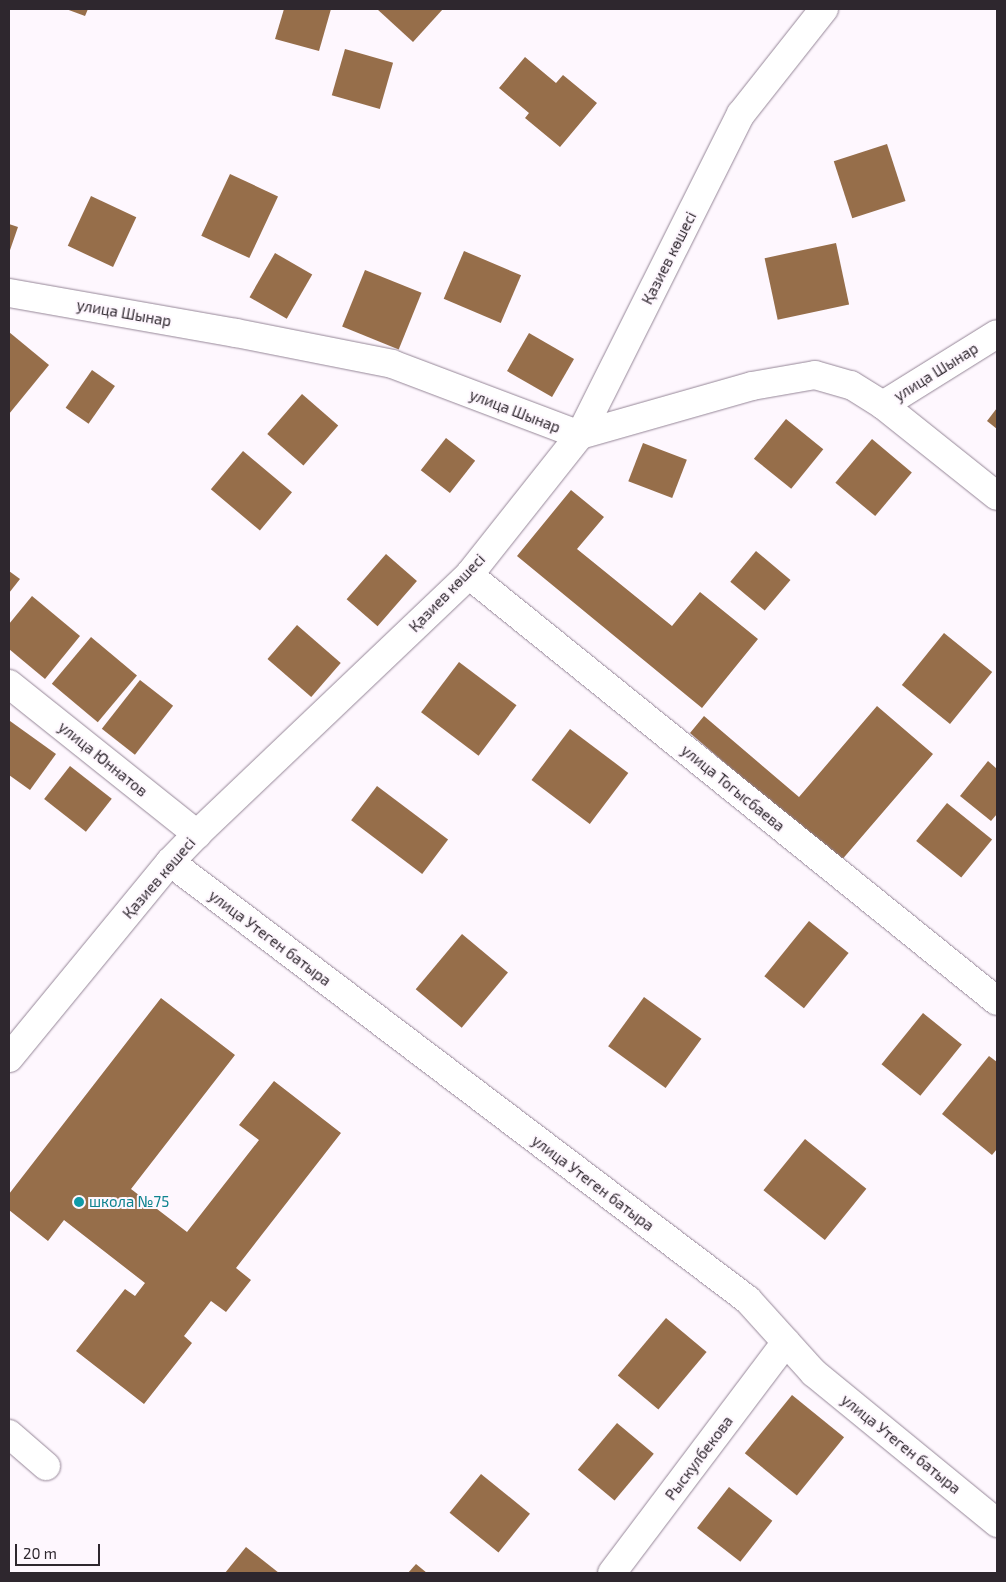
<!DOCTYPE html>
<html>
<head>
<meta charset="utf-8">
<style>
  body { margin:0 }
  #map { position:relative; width:1006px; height:1582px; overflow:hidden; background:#fef7fe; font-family:"Exo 2",sans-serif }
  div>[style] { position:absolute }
  .building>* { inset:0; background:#966e4a; transform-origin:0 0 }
  .roads { filter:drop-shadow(0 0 1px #958697) drop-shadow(0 0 1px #958697) }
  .street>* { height:28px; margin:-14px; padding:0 14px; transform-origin:14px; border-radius:14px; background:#fff }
  .secondary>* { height:28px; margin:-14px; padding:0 14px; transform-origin:14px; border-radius:14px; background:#fff }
  .dots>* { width:14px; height:14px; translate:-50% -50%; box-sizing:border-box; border:2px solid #fef7fe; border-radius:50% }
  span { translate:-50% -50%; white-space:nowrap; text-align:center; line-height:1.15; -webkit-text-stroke:4px #fef7fe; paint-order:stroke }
  .street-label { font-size:15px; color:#2e272e }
  .culture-label { font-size:15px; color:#0d838f }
  .left { translate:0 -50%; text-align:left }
  .frame { position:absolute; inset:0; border:10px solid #2e272e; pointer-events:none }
  .scale { position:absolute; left:15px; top:1544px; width:85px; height:22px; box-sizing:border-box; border:2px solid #2e272e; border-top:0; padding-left:6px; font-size:15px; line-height:18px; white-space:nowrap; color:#2e272e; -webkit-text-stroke:4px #fef7fe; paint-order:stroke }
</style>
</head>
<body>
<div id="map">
  <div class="building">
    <div style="clip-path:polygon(66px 9px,88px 9px,85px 16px)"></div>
    <div style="clip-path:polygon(284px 9px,331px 9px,319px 51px,275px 39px)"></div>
    <div style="clip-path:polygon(377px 9px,443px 9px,413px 42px)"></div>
    <div style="left:345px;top:49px;width:50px;height:48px;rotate:16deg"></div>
    <div style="clip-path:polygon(525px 57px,556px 83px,563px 75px,597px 103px,560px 147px,525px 118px,529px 113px,499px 88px)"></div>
    <div style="left:887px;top:144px;width:60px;height:56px;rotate:72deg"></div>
    <div style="left:230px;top:174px;width:53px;height:68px;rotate:25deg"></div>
    <div style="left:91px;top:196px;width:50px;height:55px;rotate:25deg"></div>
    <div style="clip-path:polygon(9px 224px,18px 227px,9px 253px)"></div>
    <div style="left:836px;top:243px;width:63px;height:73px;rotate:78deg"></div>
    <div style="left:464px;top:251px;width:62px;height:52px;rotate:23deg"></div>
    <div style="left:275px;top:253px;width:43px;height:51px;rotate:30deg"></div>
    <div style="left:365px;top:270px;width:61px;height:61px;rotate:22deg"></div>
    <div style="clip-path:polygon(9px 332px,49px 365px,9px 414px)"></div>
    <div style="left:529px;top:333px;width:52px;height:44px;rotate:30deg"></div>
    <div style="left:92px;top:370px;width:28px;height:46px;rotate:35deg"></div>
    <div style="left:302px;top:394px;width:48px;height:53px;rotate:41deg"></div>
    <div style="clip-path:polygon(997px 408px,997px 429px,987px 421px)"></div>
    <div style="left:786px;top:419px;width:48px;height:51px;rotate:39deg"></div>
    <div style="left:446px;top:438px;width:37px;height:41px;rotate:38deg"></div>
    <div style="left:872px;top:439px;width:52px;height:57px;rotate:40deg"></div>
    <div style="left:643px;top:443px;width:47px;height:41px;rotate:21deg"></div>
    <div style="left:243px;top:451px;width:64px;height:50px;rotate:40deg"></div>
    <div style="clip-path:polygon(571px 490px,604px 517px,577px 549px,672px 626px,700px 592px,758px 639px,702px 708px,517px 556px)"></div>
    <div style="left:756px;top:551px;width:45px;height:40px;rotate:40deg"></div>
    <div style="left:386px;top:554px;width:41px;height:60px;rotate:41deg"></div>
    <div style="clip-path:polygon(9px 571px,20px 579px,9px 593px)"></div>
    <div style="clip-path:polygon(32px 596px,80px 636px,45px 679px,9px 649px,9px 624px)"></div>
    <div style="left:297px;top:625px;width:58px;height:45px;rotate:41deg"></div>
    <div style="left:944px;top:633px;width:62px;height:67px;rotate:39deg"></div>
    <div style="left:91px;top:637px;width:60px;height:61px;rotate:40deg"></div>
    <div style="left:459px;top:662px;width:72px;height:63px;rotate:37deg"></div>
    <div style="left:140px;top:680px;width:42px;height:62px;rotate:38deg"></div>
    <div style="clip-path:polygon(877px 706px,933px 754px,840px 862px,690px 733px,704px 716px,799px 797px)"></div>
    <div style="clip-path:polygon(10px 721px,56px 754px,30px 790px,9px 775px)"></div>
    <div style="left:570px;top:729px;width:73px;height:64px;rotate:37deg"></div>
    <div style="clip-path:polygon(988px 761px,997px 769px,997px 814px,991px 821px,960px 796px)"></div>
    <div style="left:70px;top:766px;width:53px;height:42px;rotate:38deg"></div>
    <div style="left:377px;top:786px;width:89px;height:43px;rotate:37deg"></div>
    <div style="left:947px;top:803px;width:58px;height:49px;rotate:39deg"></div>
    <div style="left:809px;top:921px;width:51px;height:71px;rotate:39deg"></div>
    <div style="left:462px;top:934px;width:60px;height:72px;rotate:40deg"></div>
    <div style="left:644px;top:997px;width:71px;height:61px;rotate:36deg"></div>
    <div style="clip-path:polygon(161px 998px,235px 1055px,131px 1189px,187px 1232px,259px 1140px,239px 1125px,274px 1081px,341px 1133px,236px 1268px,251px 1280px,226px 1312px,211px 1301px,184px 1336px,192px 1343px,144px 1404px,76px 1351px,125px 1289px,135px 1296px,145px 1283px,64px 1220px,48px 1241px,9px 1210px,9px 1194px)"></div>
    <div style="left:923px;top:1013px;width:50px;height:66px;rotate:39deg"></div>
    <div style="clip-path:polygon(989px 1056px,997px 1062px,997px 1149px,992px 1155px,942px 1114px)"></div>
    <div style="left:805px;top:1139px;width:79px;height:66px;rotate:39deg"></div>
    <div style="left:666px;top:1318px;width:53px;height:75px;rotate:40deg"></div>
    <div style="left:792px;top:1395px;width:67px;height:75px;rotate:39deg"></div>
    <div style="left:617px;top:1423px;width:48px;height:61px;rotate:40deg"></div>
    <div style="left:481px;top:1474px;width:63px;height:50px;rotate:39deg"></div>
    <div style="left:729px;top:1487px;width:55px;height:52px;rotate:38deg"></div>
    <div style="clip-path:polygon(246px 1547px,279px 1573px,225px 1573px)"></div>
    <div style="clip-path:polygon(416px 1564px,427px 1573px,408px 1573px)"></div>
  </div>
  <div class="roads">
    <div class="street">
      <div style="left:9px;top:293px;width:230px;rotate:10deg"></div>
      <div style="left:236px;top:333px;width:159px;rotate:11.2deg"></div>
      <div style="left:392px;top:364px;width:201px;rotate:20.7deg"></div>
      <div style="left:580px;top:435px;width:179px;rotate:-15.9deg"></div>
      <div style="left:752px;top:386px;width:64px;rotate:-9.9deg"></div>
      <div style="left:815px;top:375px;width:37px;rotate:16deg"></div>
      <div style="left:851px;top:385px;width:38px;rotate:32deg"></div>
      <div style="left:883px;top:405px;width:134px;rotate:-31.9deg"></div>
      <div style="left:883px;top:405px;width:146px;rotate:38.6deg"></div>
      <div style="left:469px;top:575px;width:678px;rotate:38.9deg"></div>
      <div style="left:9px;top:684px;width:241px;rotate:38.6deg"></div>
      <div style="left:170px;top:862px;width:725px;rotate:37.15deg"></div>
      <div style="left:748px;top:1300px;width:98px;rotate:47.9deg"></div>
      <div style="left:814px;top:1373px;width:237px;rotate:39.3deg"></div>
      <div style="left:9px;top:1434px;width:49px;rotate:40.9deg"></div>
      <div style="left:612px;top:1573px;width:289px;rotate:-53deg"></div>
    </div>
    <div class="secondary">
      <div style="left:9px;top:1058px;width:254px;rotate:-50.6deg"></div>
      <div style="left:170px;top:862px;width:39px;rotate:-46deg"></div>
      <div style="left:197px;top:834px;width:376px;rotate:-43.6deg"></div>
      <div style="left:469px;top:575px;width:179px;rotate:-51.6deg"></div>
      <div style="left:580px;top:435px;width:359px;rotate:-63.4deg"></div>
      <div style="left:741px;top:114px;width:134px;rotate:-51.7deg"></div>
    </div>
  </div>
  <div class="dots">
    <div style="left:79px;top:1202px;background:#0f9aa8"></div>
  </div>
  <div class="street-label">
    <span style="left:669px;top:258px;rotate:-63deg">Қазиев көшесі</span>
    <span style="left:124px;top:313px;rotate:10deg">улица Шынар</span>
    <span style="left:936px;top:372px;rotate:-32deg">улица Шынар</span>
    <span style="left:515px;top:411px;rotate:21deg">улица Шынар</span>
    <span style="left:447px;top:593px;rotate:-46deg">Қазиев көшесі</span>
    <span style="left:103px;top:759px;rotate:39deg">улица Юннатов</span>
    <span style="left:733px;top:788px;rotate:39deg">улица Тогысбаева</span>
    <span style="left:159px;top:878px;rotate:-49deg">Қазиев көшесі</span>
    <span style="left:270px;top:938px;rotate:37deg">улица Утеген батыра</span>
    <span style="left:593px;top:1183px;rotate:37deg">улица Утеген батыра</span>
    <span style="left:901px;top:1444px;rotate:39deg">улица Утеген батыра</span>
    <span style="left:699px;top:1458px;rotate:-53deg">Рыскулбекова</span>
  </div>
  <div class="culture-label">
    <span class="left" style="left:89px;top:1202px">школа №75</span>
  </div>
  <div class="frame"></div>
  <div class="scale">20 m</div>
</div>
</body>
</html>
